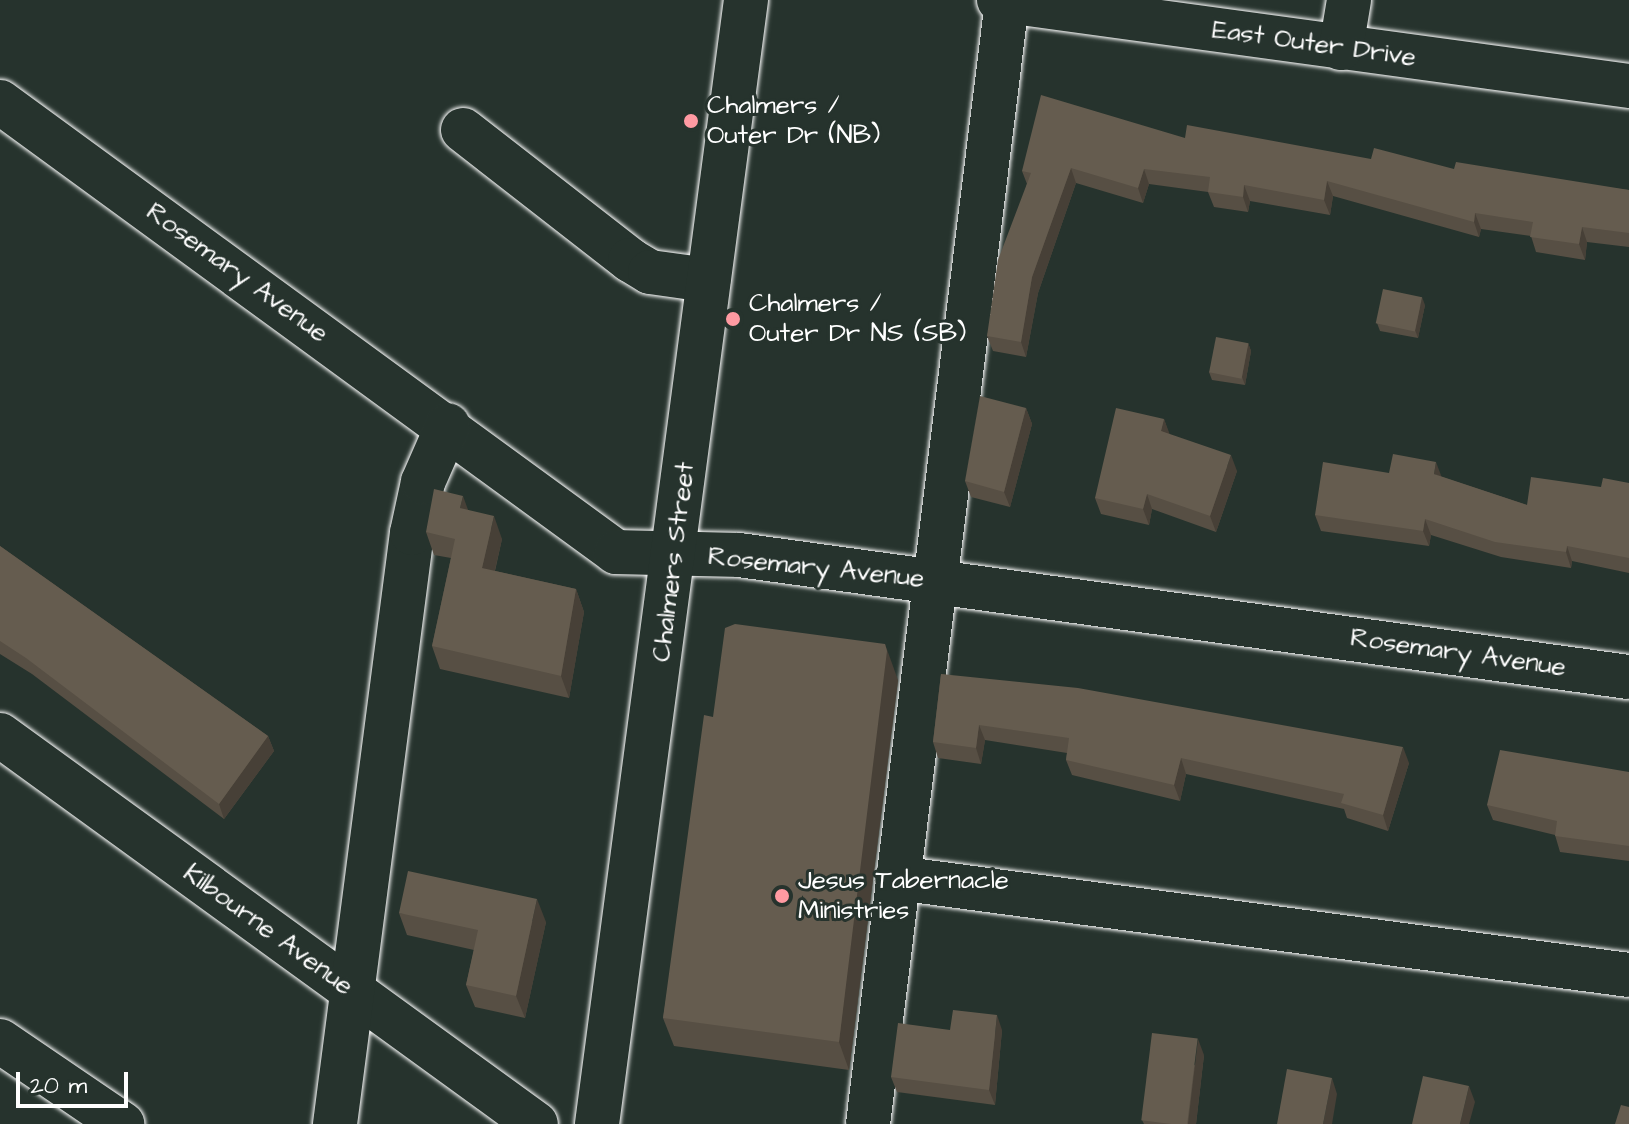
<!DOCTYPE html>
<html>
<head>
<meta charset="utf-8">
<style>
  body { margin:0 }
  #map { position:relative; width:1629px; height:1124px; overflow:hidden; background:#26332d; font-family:"Architects Daughter",sans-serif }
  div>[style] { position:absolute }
  .roads { filter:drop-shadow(0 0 2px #fff) drop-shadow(0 0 2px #fff) }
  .minor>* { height:44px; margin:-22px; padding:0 22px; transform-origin:22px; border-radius:22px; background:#26332d }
  .wall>* { inset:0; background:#574f44 }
  .shaded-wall>* { inset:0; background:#474037 }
  .building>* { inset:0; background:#655c4f; transform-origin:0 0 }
  .dots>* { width:22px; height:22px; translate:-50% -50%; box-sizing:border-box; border:4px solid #26332d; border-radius:50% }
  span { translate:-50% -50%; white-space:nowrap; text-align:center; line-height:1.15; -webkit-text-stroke:6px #26332d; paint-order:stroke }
  .street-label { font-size:26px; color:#fff }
  .poi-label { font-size:26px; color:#fff }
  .left { translate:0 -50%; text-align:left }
  .scale { position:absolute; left:16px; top:1072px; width:112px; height:36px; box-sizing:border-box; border:4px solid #fff; border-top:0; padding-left:10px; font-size:24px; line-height:28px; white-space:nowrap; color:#fff; -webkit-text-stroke:6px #26332d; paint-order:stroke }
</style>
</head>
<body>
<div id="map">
  <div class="roads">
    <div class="minor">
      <div style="left:999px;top:0;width:636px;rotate:7.77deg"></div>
      <div style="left:1341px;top:48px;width:49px;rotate:-80.5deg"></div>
      <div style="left:0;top:102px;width:763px;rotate:36.15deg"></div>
      <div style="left:616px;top:552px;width:123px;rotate:1.4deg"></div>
      <div style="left:739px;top:555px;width:898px;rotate:7.81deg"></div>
      <div style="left:463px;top:130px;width:212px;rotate:37.9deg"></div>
      <div style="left:630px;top:260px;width:23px;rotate:31deg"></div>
      <div style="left:650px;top:272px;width:59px;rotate:7.9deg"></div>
      <div style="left:0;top:735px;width:662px;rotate:35.97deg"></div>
      <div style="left:897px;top:878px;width:738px;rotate:7.55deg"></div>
      <div style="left:0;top:1041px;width:148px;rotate:34.2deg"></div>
      <div style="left:335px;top:1124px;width:596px;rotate:-82.58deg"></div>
      <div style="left:412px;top:533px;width:52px;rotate:-77.8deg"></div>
      <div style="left:423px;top:482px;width:62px;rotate:-66.3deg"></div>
      <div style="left:597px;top:1124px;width:1134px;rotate:-82.45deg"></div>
      <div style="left:868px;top:1124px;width:1132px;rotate:-82.94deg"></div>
    </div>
  </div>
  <div class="wall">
    <div style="clip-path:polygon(1185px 138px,1629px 190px,1629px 247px,1587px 242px,1585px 260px,1536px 252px,1531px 236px,1481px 229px,1479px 237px,1333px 196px,1330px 215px,1250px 201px,1248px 212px,1214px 207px,1208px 192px,1149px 184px,1143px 203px,1076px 183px,1038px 293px,1026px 357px,993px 351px,987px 336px,1027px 184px,1022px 171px)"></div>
    <div style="clip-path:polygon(1425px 305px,1418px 338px,1380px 331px,1377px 323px)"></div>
    <div style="clip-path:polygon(1248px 343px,1251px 351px,1245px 385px,1212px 380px,1209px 372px)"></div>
    <div style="clip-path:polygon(1026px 408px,1032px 424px,1010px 507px,971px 497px,965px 481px)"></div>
    <div style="clip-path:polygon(1164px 419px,1169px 434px,1237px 471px,1216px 532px,1152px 509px,1149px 525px,1101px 514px,1095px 498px)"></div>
    <div style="clip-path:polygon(1389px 473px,1442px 477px,1527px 505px,1601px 487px,1629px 483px,1629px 573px,1572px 561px,1571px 568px,1501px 557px,1431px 535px,1429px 546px,1321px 531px,1315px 515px)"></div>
    <div style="clip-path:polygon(468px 510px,502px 539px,495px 571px,576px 589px,584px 612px,569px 698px,440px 669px,432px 646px,451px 558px,434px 555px,426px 532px)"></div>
    <div style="clip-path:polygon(0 546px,268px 736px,274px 751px,224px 819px,32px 674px,0 654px)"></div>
    <div style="clip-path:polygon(941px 674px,1409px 763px,1388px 831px,1347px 818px,1344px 809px,1186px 774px,1180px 801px,1072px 775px,1066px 760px,1067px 753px,985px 740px,981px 764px,938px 758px,933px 742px)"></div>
    <div style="clip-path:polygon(898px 680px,849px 1070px,674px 1046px,663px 1018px,713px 717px)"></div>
    <div style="clip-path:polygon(1629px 772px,1629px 861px,1560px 852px,1555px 835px,1493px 820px,1487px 805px)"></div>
    <div style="clip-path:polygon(399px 913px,546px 922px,525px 1018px,475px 1007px,466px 985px,474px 950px,407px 935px)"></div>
    <div style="clip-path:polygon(1002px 1030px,995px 1105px,897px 1092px,891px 1077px)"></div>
    <div style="clip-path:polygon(1204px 1055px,1196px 1124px,1144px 1124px,1142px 1120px)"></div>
  </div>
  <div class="shaded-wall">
    <div style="clip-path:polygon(1071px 168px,1076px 183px,1038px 293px,1026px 357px,1021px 342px,1032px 277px)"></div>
    <div style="clip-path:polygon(1144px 169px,1149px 184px,1143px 203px,1138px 188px)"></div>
    <div style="clip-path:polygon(1327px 181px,1333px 196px,1330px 215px,1324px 200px)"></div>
    <div style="clip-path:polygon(1244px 185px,1250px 201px,1248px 212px,1243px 197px)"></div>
    <div style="clip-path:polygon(1475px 213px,1481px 229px,1479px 237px,1474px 222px)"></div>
    <div style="clip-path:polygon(1582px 227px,1587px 242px,1585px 260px,1579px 244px)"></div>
    <div style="clip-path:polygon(1422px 297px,1425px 305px,1418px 338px,1415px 330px)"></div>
    <div style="clip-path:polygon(1248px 343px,1251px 351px,1245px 385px,1242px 377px)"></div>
    <div style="clip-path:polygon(1026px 408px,1032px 424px,1010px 507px,1004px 492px)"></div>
    <div style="clip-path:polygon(1164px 419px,1170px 435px,1161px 431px)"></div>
    <div style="clip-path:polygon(1231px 455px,1237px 471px,1216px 532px,1210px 516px)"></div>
    <div style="clip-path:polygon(1436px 462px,1442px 478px,1434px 474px)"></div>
    <div style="clip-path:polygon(1147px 494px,1152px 509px,1149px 525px,1143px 509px)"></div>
    <div style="clip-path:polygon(463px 496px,471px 518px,460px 508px)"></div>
    <div style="clip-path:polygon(494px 516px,502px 539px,490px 591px,482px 568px)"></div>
    <div style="clip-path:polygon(1425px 519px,1431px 535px,1429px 546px,1423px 531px)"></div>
    <div style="clip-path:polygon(1567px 546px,1572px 561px,1571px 568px,1566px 552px)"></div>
    <div style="clip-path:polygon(576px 589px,584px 612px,569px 698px,561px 676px)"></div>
    <div style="clip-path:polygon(885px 644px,898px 680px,849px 1070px,839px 1042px)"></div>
    <div style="clip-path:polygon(979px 725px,985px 740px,981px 764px,976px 748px)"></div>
    <div style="clip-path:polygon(268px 736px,274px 751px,224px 819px,219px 804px)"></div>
    <div style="clip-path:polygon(1403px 747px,1409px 763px,1388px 831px,1383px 815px)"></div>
    <div style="clip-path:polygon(1181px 758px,1186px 774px,1180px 801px,1174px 785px)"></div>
    <div style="clip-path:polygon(537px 899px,546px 922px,525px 1018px,516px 996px)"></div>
    <div style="clip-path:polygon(997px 1015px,1002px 1030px,995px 1105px,989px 1090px)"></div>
    <div style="clip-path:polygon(1198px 1039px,1204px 1055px,1196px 1124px,1188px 1124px)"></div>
    <div style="clip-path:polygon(1332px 1078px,1337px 1094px,1332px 1124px,1323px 1124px)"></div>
    <div style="clip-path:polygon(1469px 1086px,1475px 1102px,1469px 1124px,1460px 1124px)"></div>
  </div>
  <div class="building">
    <div style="clip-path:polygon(1041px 95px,1185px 138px,1187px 125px,1371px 159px,1374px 148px,1454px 169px,1456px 162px,1629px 190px,1629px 233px,1582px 227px,1579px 244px,1530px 237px,1533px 222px,1475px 213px,1474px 222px,1327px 181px,1324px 200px,1244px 185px,1243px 197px,1208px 192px,1210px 177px,1144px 169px,1138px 188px,1071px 168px,1032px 277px,1021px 342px,987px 336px,998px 260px,1031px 173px,1022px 171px)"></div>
    <div style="left:1383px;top:289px;width:40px;height:35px;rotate:12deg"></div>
    <div style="left:1216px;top:337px;width:33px;height:36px;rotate:11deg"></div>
    <div style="clip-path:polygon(980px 396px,1026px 408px,1004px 492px,965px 481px)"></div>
    <div style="clip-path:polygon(1116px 408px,1164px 419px,1161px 431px,1231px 455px,1210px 516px,1147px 494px,1143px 509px,1095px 498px)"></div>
    <div style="clip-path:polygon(1393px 454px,1436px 462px,1434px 474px,1527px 505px,1531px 477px,1601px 487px,1603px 478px,1629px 483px,1629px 558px,1567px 546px,1566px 552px,1495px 542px,1425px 519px,1423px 531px,1315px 515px,1323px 462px,1389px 473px)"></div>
    <div style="clip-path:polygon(434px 489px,463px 496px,460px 508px,494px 516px,482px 568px,576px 589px,561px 676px,432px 646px,455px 539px,426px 532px)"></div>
    <div style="clip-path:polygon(0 546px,268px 736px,219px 804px,26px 658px,0 641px)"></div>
    <div style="clip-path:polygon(735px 624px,885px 644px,887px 651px,839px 1042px,663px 1018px,704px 715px,713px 717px,725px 628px)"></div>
    <div style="clip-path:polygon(941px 674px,1078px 688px,1403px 747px,1383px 815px,1341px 803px,1344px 794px,1181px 758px,1174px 785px,1066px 760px,1069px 738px,979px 725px,976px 748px,933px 742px)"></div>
    <div style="clip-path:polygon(1500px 750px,1629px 772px,1629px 846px,1555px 836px,1557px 821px,1487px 805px)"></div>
    <div style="clip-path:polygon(408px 871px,537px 899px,516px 996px,466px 985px,478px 930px,399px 913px)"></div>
    <div style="clip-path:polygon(953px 1010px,997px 1015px,989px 1090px,891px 1077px,898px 1023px,950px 1030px)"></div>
    <div style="left:1152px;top:1033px;width:46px;height:88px;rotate:7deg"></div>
    <div style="clip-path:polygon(1287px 1069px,1332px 1078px,1323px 1124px,1277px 1124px)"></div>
    <div style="clip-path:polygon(1423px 1076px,1469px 1086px,1460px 1124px,1412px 1124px)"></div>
    <div style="clip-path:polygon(1621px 1105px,1629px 1107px,1629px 1124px,1615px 1124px)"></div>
  </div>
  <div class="dots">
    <div style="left:691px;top:121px;background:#ff9aa2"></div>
    <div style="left:733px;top:319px;background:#ff9aa2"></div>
    <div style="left:782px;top:896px;background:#ff9aa2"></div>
  </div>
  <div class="street-label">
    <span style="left:1314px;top:44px;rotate:8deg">East Outer Drive</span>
    <span style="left:237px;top:273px;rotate:36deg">Rosemary Avenue</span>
    <span style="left:674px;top:562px;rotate:-83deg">Chalmers Street</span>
    <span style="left:816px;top:568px;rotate:6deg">Rosemary Avenue</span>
    <span style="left:1458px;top:653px;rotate:8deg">Rosemary Avenue</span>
    <span style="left:268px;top:930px;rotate:36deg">Kilbourne Avenue</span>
  </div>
  <div class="poi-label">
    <span class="left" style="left:707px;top:121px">Chalmers /<br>Outer Dr (NB)</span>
    <span class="left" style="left:749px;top:319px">Chalmers /<br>Outer Dr NS (SB)</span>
    <span class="left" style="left:798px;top:896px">Jesus Tabernacle<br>Ministries</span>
  </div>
  <div class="scale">20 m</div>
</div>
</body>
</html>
